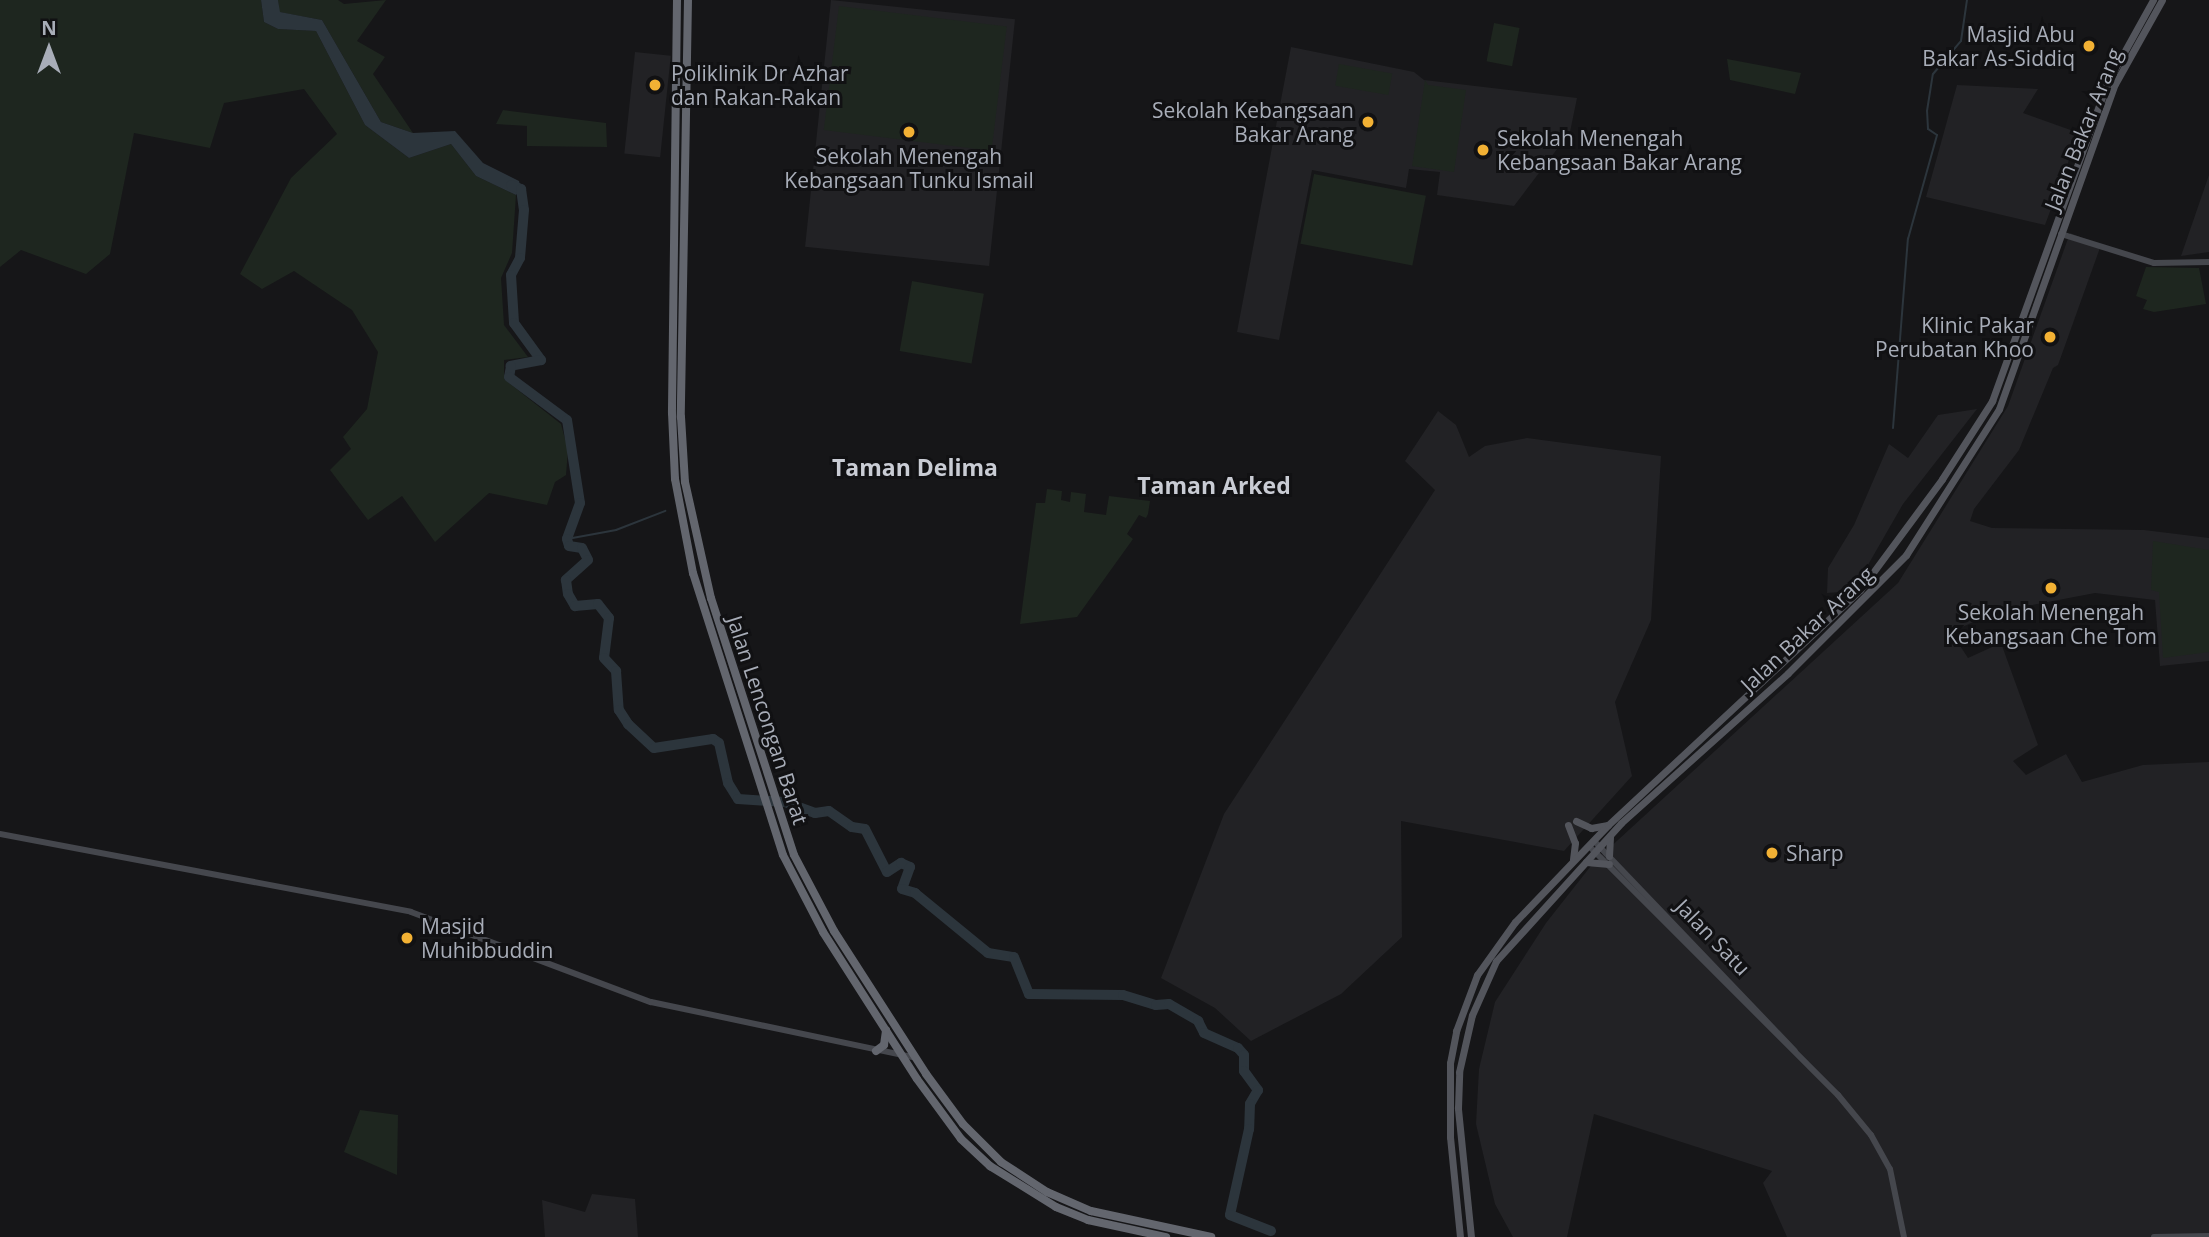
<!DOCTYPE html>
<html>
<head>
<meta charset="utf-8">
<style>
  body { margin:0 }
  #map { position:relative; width:2209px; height:1237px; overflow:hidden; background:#161618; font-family:"Open Sans",sans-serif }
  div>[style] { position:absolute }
  .built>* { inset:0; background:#222225; transform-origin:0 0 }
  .green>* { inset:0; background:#1e261f; transform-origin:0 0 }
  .water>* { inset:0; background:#2c353c }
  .stream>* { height:2px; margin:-1px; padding:0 1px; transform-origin:1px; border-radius:1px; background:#2c353c }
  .river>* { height:10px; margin:-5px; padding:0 5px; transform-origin:5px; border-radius:5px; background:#2c353c }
  .secondary>* { height:6px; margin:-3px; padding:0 3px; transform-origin:3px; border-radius:3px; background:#45474d }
  .primary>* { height:7px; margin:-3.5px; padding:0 3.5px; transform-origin:3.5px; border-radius:3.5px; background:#53555c }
  .highway>* { height:8px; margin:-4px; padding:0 4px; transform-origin:4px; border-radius:4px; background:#63666e }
  .dots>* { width:19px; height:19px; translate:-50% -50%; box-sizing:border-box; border:4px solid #111113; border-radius:50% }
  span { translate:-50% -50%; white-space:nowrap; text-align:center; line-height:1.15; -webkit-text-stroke:6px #111113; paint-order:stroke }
  .poi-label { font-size:21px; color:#a8adb8 }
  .right { translate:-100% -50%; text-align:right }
  .left { translate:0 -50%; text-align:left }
  .street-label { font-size:21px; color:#a8adb8 }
  .neighbourhood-label { font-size:23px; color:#c9ccd4; font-weight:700 }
  .north { position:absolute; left:14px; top:14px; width:70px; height:70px; -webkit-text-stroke:5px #111113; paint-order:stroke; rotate:0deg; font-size:19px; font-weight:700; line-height:28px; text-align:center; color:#a8adb8 }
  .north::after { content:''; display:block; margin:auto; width:24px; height:32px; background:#a8adb8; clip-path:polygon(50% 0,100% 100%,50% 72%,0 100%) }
</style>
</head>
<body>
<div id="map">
  <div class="built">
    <div style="left:831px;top:0;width:185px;height:248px;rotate:6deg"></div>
    <div style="clip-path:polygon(1291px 47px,1414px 72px,1424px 80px,1577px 98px,1570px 132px,1514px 206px,1437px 195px,1440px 172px,1409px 169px,1406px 188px,1312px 170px,1279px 340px,1237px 332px)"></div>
    <div style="left:635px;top:52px;width:36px;height:102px;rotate:6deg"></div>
    <div style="clip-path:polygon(1957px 85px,2038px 89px,2023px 113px,2079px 133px,2045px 225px,1926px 197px)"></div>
    <div style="clip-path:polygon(2209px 175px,2209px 252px,2181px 256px)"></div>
    <div style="clip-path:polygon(2070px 233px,2101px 245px,2058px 365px,2053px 368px,2019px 450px,1974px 509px,1970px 521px,1992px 528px,2144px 530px,2209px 538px,2209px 661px,2160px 666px,2155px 600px,2095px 593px,1996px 612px,1951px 632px,1968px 658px,2001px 643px,2038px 745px,2013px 761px,2026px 775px,2066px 754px,2082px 782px,2143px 765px,2209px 762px,2209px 1237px,1787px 1237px,1763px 1183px,1772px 1171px,1594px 1114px,1567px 1237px,1513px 1237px,1495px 1204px,1476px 1124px,1479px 1069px,1495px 1002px,1546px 923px,1594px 862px,1898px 583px,2008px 406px)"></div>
    <div style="clip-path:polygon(1977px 409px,1903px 504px,1853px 591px,1827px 593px,1828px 568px,1854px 525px,1889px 444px,1908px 458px,1938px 415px)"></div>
    <div style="clip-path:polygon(1438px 411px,1456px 425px,1469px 457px,1485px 446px,1527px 438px,1661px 456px,1651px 620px,1615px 702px,1632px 776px,1564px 851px,1401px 821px,1402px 937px,1341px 994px,1251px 1041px,1215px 1008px,1161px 978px,1224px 814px,1435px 490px,1405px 461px)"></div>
    <div style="clip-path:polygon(592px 1194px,635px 1199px,638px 1237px,545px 1237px,542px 1200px,585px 1212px)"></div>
  </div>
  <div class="green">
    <div style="clip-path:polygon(0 0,261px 0,264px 22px,278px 29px,316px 31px,365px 125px,409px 158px,451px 144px,476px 176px,516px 195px,512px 253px,501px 278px,504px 325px,528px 357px,504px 360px,504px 379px,561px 424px,568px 450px,566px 475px,555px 482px,547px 505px,489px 493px,435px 542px,402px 496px,368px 520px,330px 470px,351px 449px,343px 437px,367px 409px,378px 352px,352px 310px,294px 271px,262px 289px,240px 274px,291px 178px,337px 134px,304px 89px,224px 103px,210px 148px,134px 133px,110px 254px,86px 274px,21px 250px,0 267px)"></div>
    <div style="clip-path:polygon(278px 0,338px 0,344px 4px,386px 0,357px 41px,385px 57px,373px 74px,413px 133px,381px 122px,322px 20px,279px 12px)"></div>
    <div style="left:839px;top:6px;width:169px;height:125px;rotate:7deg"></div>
    <div style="left:1494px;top:23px;width:26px;height:39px;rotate:11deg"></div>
    <div style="clip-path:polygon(1727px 59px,1801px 73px,1795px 94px,1730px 80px)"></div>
    <div style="left:1339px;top:64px;width:54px;height:22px;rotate:10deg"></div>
    <div style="clip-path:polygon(1425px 80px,1428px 85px,1466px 90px,1454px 172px,1412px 166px)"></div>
    <div style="clip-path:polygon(503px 110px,606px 123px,607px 147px,527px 146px,527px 126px,496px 124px)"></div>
    <div style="left:1314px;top:174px;width:114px;height:71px;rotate:11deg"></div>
    <div style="clip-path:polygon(2146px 267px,2199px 268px,2206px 304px,2154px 312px,2143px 309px,2147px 300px,2136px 296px)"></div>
    <div style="left:912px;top:281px;width:73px;height:71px;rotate:10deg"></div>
    <div style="clip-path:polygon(1047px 489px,1062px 491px,1061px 500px,1070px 502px,1071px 492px,1086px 494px,1084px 512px,1106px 515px,1109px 496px,1150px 501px,1148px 514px,1146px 518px,1139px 515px,1127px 534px,1133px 539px,1077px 617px,1020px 624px,1036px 503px,1045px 503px)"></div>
    <div style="clip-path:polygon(2153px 541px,2209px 550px,2209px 652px,2163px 658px,2159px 592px,2151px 590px)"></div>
    <div style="clip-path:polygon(360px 1110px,398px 1115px,397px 1175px,344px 1152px)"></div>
  </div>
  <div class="water">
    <div style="clip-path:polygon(261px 0,278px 0,280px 12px,322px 20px,381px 122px,413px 133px,455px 131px,483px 163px,519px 181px,521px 189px,516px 195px,476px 176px,451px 144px,409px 158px,365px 125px,316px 31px,278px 29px,264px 22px)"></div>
  </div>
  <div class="stream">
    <div style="left:1893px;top:428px;width:190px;rotate:-85.5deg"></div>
    <div style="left:1908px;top:239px;width:108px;rotate:-74.4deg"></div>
    <div style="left:1937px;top:135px;width:11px;rotate:-146deg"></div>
    <div style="left:1928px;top:129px;width:18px;rotate:-93deg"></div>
    <div style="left:1927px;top:111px;width:37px;rotate:-81deg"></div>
    <div style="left:1933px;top:74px;width:43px;rotate:-49.7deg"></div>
    <div style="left:1961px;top:41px;width:41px;rotate:-81.7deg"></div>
    <div style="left:567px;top:539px;width:50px;rotate:-10.4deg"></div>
    <div style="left:616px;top:530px;width:53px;rotate:-21.2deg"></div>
  </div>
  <div class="river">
    <div style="left:511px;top:185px;width:11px;rotate:22deg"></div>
    <div style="left:521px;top:189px;width:21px;rotate:82deg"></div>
    <div style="left:524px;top:210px;width:48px;rotate:94.8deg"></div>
    <div style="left:520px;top:258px;width:19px;rotate:118deg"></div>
    <div style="left:511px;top:275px;width:48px;rotate:86.4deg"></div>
    <div style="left:514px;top:323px;width:46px;rotate:53.9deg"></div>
    <div style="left:541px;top:360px;width:31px;rotate:169deg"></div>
    <div style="left:511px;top:366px;width:11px;rotate:100deg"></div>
    <div style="left:509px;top:377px;width:72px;rotate:36.6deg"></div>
    <div style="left:567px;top:420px;width:84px;rotate:81.1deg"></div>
    <div style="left:580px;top:503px;width:38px;rotate:110deg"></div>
    <div style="left:567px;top:539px;width:7px;rotate:74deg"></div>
    <div style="left:569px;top:546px;width:13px;rotate:9deg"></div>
    <div style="left:582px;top:548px;width:13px;rotate:63deg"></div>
    <div style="left:588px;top:560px;width:30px;rotate:138deg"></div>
    <div style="left:566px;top:580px;width:14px;rotate:82deg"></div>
    <div style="left:568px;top:594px;width:14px;rotate:60deg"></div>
    <div style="left:575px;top:606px;width:23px;rotate:-5deg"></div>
    <div style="left:598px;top:604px;width:18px;rotate:52deg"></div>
    <div style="left:609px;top:618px;width:40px;rotate:97.1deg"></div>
    <div style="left:604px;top:658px;width:18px;rotate:47deg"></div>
    <div style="left:616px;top:671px;width:39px;rotate:86deg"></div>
    <div style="left:619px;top:710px;width:17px;rotate:57deg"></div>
    <div style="left:628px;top:724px;width:35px;rotate:43deg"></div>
    <div style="left:654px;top:748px;width:60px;rotate:-8.7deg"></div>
    <div style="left:713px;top:739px;width:7px;rotate:34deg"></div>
    <div style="left:719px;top:743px;width:41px;rotate:77.3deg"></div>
    <div style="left:728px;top:783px;width:19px;rotate:58deg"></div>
    <div style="left:738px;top:799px;width:47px;rotate:3.7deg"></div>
    <div style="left:785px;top:802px;width:32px;rotate:20deg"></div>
    <div style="left:815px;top:813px;width:14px;rotate:-8deg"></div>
    <div style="left:829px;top:811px;width:28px;rotate:35deg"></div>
    <div style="left:852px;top:827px;width:13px;rotate:9deg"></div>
    <div style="left:865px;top:829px;width:48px;rotate:62.9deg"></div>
    <div style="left:887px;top:872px;width:17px;rotate:-33deg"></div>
    <div style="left:901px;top:863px;width:10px;rotate:24deg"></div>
    <div style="left:910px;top:867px;width:23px;rotate:110deg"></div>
    <div style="left:902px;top:889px;width:14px;rotate:17deg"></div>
    <div style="left:915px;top:893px;width:94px;rotate:39.4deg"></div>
    <div style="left:988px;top:953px;width:26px;rotate:9deg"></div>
    <div style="left:1014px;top:957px;width:40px;rotate:68deg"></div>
    <div style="left:1029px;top:994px;width:94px;rotate:0.6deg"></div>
    <div style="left:1123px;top:995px;width:34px;rotate:17deg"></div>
    <div style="left:1156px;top:1005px;width:13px;rotate:-4deg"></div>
    <div style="left:1169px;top:1004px;width:34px;rotate:30deg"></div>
    <div style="left:1198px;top:1021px;width:13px;rotate:63deg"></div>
    <div style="left:1204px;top:1033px;width:37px;rotate:24deg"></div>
    <div style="left:1238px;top:1048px;width:9px;rotate:49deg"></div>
    <div style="left:1244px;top:1055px;width:16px;rotate:90deg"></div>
    <div style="left:1244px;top:1071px;width:24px;rotate:54deg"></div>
    <div style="left:1258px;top:1090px;width:16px;rotate:120deg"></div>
    <div style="left:1250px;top:1104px;width:25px;rotate:92deg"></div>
    <div style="left:1249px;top:1129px;width:88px;rotate:102.5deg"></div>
    <div style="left:1230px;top:1215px;width:44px;rotate:21.3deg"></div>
  </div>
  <div class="secondary">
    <div style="left:2061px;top:234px;width:97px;rotate:17.3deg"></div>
    <div style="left:2154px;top:263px;width:55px;rotate:-1deg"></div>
    <div style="left:0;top:834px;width:418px;rotate:10.7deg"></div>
    <div style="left:411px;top:912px;width:256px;rotate:20.6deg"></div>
    <div style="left:651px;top:1002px;width:271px;rotate:11.9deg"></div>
    <div style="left:1597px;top:844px;width:286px;rotate:46.3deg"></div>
    <div style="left:1592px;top:849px;width:348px;rotate:45deg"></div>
    <div style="left:1838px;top:1095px;width:52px;rotate:50.5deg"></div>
    <div style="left:1871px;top:1135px;width:39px;rotate:61deg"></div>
    <div style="left:1890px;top:1169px;width:69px;rotate:78.4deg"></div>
    <div style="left:2154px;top:1237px;width:55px;rotate:-1deg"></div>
  </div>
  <div class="primary">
    <div style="left:1576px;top:821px;width:17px;rotate:25deg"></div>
    <div style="left:1591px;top:828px;width:17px;rotate:-10deg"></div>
    <div style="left:1568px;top:825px;width:19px;rotate:69deg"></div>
    <div style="left:1575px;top:843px;width:17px;rotate:97deg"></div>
    <div style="left:1609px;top:856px;width:20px;rotate:-87deg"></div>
    <div style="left:1586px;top:862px;width:23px;rotate:5deg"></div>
    <div style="left:1460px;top:1237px;width:100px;rotate:-95.7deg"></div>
    <div style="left:1450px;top:1137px;width:74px;rotate:-90deg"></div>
    <div style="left:1450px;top:1063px;width:33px;rotate:-79deg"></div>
    <div style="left:1456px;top:1031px;width:60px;rotate:-69.4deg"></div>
    <div style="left:1477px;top:975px;width:65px;rotate:-54.4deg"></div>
    <div style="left:1515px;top:922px;width:134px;rotate:-46.2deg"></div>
    <div style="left:1608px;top:825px;width:345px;rotate:-43deg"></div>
    <div style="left:1860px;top:590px;width:138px;rotate:-53.5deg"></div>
    <div style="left:1942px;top:479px;width:93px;rotate:-57.3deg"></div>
    <div style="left:1992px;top:401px;width:338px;rotate:-70.1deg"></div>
    <div style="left:2107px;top:83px;width:95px;rotate:-61deg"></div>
    <div style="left:1471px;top:1237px;width:130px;rotate:-95.8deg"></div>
    <div style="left:1458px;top:1108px;width:36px;rotate:-88deg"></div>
    <div style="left:1459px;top:1072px;width:58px;rotate:-77.2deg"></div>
    <div style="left:1472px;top:1015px;width:59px;rotate:-66deg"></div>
    <div style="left:1496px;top:961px;width:186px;rotate:-47.8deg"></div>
    <div style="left:1621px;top:823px;width:224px;rotate:-41.9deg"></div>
    <div style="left:1788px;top:673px;width:167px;rotate:-45deg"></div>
    <div style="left:1906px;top:555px;width:173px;rotate:-57.5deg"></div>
    <div style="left:1999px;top:409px;width:345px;rotate:-70.4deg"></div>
    <div style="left:2115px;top:84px;width:96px;rotate:-60.8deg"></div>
  </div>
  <div class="highway">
    <div style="left:677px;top:0;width:413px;rotate:90.7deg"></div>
    <div style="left:672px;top:413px;width:66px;rotate:87.4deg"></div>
    <div style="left:675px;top:479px;width:96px;rotate:79.2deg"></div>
    <div style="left:693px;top:573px;width:296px;rotate:72.3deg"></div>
    <div style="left:783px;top:855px;width:87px;rotate:62.5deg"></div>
    <div style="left:823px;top:932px;width:174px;rotate:57.4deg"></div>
    <div style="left:917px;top:1079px;width:74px;rotate:53.7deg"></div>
    <div style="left:961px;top:1139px;width:40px;rotate:43deg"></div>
    <div style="left:990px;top:1166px;width:78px;rotate:31.8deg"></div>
    <div style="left:1056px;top:1207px;width:35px;rotate:22deg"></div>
    <div style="left:1088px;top:1220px;width:80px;rotate:12.3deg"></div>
    <div style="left:688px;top:0;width:417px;rotate:91deg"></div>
    <div style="left:681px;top:417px;width:65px;rotate:86.5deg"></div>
    <div style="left:685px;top:482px;width:119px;rotate:77.4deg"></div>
    <div style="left:711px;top:598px;width:270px;rotate:72.1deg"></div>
    <div style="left:794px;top:855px;width:86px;rotate:62.2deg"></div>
    <div style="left:834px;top:931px;width:170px;rotate:57.2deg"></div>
    <div style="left:926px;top:1074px;width:62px;rotate:53.5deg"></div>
    <div style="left:963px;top:1124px;width:54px;rotate:45deg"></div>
    <div style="left:1001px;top:1162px;width:55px;rotate:33.1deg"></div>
    <div style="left:1047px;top:1192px;width:48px;rotate:23.4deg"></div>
    <div style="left:1091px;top:1211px;width:123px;rotate:12.2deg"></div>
    <div style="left:876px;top:1051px;width:10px;rotate:-37deg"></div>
    <div style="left:884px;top:1045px;width:15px;rotate:-82deg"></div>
  </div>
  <div class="dots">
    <div style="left:2089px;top:46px;background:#f2b134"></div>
    <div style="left:655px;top:85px;background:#f2b134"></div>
    <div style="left:1368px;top:122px;background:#f2b134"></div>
    <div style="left:909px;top:132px;background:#f2b134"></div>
    <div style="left:1483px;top:150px;background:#f2b134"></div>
    <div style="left:2050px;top:337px;background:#f2b134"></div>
    <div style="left:2051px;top:588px;background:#f2b134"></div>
    <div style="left:1772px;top:853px;background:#f2b134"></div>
    <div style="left:407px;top:938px;background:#f2b134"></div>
  </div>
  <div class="poi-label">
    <span class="right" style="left:2075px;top:46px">Masjid Abu<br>Bakar As-Siddiq</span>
    <span class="left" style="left:671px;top:85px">Poliklinik Dr Azhar<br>dan Rakan-Rakan</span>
    <span class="right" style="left:1354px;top:122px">Sekolah Kebangsaan<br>Bakar Arang</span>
    <span class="left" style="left:1497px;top:150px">Sekolah Menengah<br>Kebangsaan Bakar Arang</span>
    <span style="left:909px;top:168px">Sekolah Menengah<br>Kebangsaan Tunku Ismail</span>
    <span class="right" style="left:2034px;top:337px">Klinic Pakar<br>Perubatan Khoo</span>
    <span style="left:2051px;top:624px">Sekolah Menengah<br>Kebangsaan Che Tom</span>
    <span class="left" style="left:1786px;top:853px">Sharp</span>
    <span class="left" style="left:421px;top:938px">Masjid<br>Muhibbuddin</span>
  </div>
  <div class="street-label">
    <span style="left:2083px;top:129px;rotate:-68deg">Jalan Bakar Arang</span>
    <span style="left:1807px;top:629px;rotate:-43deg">Jalan Bakar Arang</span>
    <span style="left:768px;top:720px;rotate:72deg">Jalan Lencongan Barat</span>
    <span style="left:1713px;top:937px;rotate:46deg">Jalan Satu</span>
  </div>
  <div class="neighbourhood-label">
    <span style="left:915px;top:467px">Taman Delima</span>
    <span style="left:1214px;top:485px">Taman Arked</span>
  </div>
  <div class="north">N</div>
</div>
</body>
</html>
